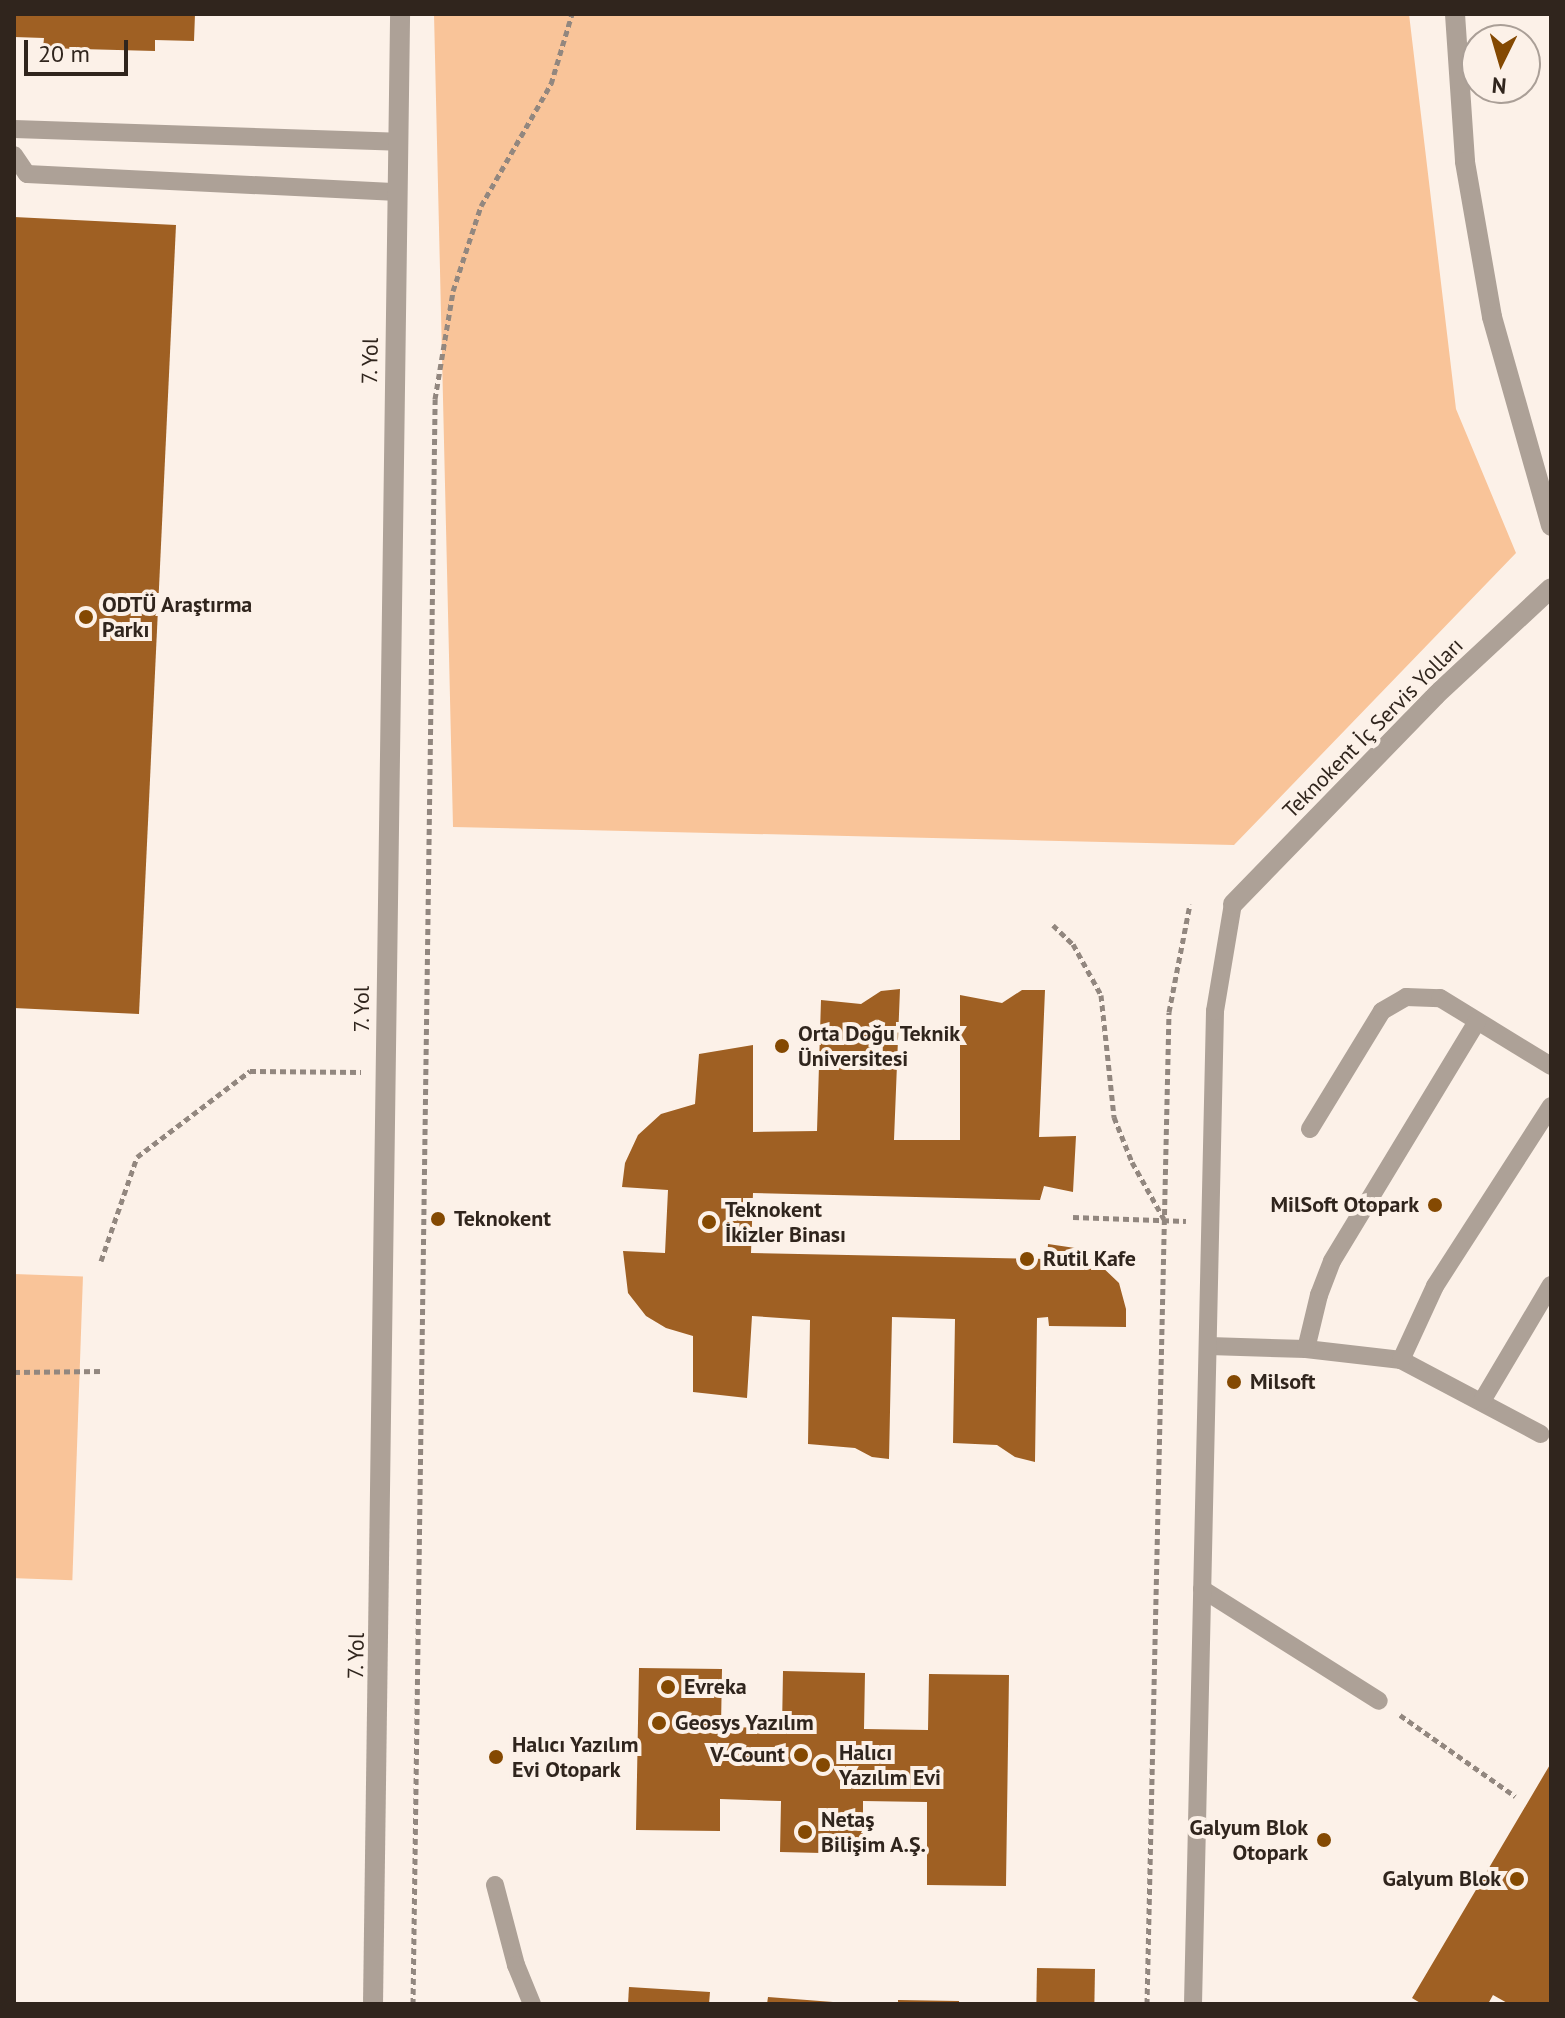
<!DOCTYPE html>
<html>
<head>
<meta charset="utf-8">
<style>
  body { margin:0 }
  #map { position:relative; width:1565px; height:2018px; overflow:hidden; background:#fcf1e8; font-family:"PT Sans",sans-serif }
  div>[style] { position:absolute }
  .green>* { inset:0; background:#f9c499; transform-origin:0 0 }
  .building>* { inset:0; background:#9f6023; transform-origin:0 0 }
  .path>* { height:5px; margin-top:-2.5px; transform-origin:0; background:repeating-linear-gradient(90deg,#92877f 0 6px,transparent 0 10px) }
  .lane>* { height:18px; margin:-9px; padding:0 9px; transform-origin:9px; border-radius:9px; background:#ada197 }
  .street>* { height:20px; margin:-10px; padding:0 10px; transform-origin:10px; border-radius:10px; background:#ada197 }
  .dots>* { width:22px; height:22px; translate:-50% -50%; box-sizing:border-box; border:4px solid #fcf1e8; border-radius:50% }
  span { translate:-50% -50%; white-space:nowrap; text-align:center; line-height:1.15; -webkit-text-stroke:8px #fcf1e8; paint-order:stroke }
  .street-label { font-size:22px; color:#30251d }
  .poi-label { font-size:22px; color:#30251d; font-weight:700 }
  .left { translate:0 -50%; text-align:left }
  .right { translate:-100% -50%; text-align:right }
  .frame { position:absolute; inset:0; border:16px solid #30251d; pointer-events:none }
  .north { position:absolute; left:1461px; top:24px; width:80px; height:80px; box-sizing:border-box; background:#fcf1e8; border:2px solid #aa9f97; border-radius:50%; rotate:185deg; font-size:22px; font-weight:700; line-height:32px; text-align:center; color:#30251d }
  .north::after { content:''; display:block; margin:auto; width:28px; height:36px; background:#844902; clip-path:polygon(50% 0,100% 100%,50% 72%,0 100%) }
  .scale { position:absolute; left:24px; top:40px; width:104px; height:36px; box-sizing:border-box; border:4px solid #30251d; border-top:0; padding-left:10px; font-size:24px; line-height:28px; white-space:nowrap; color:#30251d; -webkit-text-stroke:6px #fcf1e8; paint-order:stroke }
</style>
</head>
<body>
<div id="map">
  <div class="green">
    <div style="clip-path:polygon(434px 14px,1409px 14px,1456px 409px,1516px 553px,1234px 845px,453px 827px)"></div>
    <div style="left:14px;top:1274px;width:69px;height:304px;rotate:2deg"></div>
  </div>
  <div class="building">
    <div style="clip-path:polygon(14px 14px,195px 14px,194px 41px,155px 40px,155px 51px,43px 48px,44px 38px,14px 37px)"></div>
    <div style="clip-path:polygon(14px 217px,176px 225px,139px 1014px,14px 1008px)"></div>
    <div style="clip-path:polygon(900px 989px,894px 1140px,960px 1140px,960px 995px,1002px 1003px,1022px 990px,1045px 990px,1039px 1137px,1076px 1136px,1073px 1192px,1044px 1186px,1040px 1200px,753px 1193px,751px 1253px,1047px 1259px,1048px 1244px,1075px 1248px,1098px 1263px,1119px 1283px,1126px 1309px,1126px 1327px,1049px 1326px,1048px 1317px,1037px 1318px,1035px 1462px,1015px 1457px,997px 1445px,953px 1443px,955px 1319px,892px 1317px,889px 1459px,872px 1457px,855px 1448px,808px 1444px,810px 1320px,752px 1316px,747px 1398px,693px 1392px,693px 1336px,666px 1328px,646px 1316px,628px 1293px,623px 1251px,665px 1253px,668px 1190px,622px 1187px,625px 1163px,638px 1135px,661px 1114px,695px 1104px,699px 1054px,753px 1045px,753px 1132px,817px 1131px,821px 1000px,861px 1004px,881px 991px)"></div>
    <div style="clip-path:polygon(639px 1668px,722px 1669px,721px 1727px,782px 1728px,783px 1671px,865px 1673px,864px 1729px,928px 1730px,929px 1674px,1009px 1675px,1006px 1886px,927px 1885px,927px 1802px,863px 1801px,863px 1854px,780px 1852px,781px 1801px,720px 1799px,720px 1831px,636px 1830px)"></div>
    <div style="clip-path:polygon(1551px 1763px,1551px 2004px,1509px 2004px,1493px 1995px,1488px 2004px,1422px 2004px,1412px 1998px)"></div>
    <div style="left:1037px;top:1968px;width:58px;height:36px;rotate:1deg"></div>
    <div style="clip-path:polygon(629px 1987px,710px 1992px,709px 2004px,628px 2004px)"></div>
    <div style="clip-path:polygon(768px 1997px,833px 2002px,833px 2004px,767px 2004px)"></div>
    <div style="clip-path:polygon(898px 2000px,959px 2001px,959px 2004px,898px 2004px)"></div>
  </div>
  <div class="path">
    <div style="left:1053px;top:925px;width:28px;rotate:44deg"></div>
    <div style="left:1073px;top:944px;width:58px;rotate:61.2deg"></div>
    <div style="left:1101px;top:995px;width:123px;rotate:83.9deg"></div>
    <div style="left:1114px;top:1117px;width:48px;rotate:68.2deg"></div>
    <div style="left:1132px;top:1162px;width:65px;rotate:60.7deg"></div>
    <div style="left:1073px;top:1217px;width:113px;rotate:2deg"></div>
    <div style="left:101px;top:1261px;width:110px;rotate:-70.9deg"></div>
    <div style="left:137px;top:1157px;width:142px;rotate:-37.3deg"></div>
    <div style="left:250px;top:1071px;width:111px;rotate:0.5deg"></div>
    <div style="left:14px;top:1372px;width:89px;rotate:-0.6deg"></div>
    <div style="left:1400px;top:1715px;width:141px;rotate:35.2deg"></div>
    <div style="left:413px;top:2004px;width:1605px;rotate:-89.21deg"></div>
    <div style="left:435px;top:399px;width:109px;rotate:-80.5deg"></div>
    <div style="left:453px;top:291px;width:89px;rotate:-71.8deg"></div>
    <div style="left:481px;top:206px;width:141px;rotate:-60.2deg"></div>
    <div style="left:551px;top:84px;width:73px;rotate:-73.3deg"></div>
    <div style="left:1147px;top:2004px;width:992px;rotate:-88.73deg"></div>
    <div style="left:1169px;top:1012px;width:110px;rotate:-79deg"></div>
  </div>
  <div class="lane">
    <div style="left:14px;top:129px;width:384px;rotate:1.9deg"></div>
    <div style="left:14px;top:155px;width:23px;rotate:56deg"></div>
    <div style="left:27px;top:174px;width:371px;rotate:2.8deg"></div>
    <div style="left:1310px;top:1129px;width:138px;rotate:-58.6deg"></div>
    <div style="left:1382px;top:1011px;width:28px;rotate:-30deg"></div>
    <div style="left:1406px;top:997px;width:34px;rotate:2deg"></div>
    <div style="left:1440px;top:998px;width:130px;rotate:31.5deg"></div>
    <div style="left:1209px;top:1346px;width:97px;rotate:1.8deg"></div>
    <div style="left:1306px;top:1349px;width:96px;rotate:6.6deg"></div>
    <div style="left:1401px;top:1360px;width:158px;rotate:27.9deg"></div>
    <div style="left:1306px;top:1349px;width:56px;rotate:-76.5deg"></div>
    <div style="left:1319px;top:1295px;width:36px;rotate:-69deg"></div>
    <div style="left:1332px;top:1261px;width:280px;rotate:-58.8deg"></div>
    <div style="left:1401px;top:1360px;width:81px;rotate:-65.3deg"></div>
    <div style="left:1435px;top:1286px;width:214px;rotate:-57.2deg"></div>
    <div style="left:1482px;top:1401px;width:135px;rotate:-59.3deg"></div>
    <div style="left:1202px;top:1589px;width:209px;rotate:32.3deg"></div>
    <div style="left:495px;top:1885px;width:83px;rotate:75.3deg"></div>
    <div style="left:516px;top:1965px;width:42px;rotate:67.7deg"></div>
    <div style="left:1193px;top:2004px;width:993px;rotate:-88.73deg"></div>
    <div style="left:1215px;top:1011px;width:109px;rotate:-80.5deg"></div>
  </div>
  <div class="street">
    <div style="left:1455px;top:14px;width:148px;rotate:86.1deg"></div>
    <div style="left:1465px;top:162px;width:157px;rotate:80.1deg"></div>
    <div style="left:1492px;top:317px;width:217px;rotate:74.2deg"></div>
    <div style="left:1233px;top:904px;width:291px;rotate:-45.8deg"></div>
    <div style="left:1436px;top:695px;width:157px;rotate:-42.9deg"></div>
    <div style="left:373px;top:2004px;width:1990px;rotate:-89.22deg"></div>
  </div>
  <div class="dots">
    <div style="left:86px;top:617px;background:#844902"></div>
    <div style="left:782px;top:1046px;background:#844902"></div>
    <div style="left:1435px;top:1205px;background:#844902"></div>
    <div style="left:438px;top:1219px;background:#844902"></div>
    <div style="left:709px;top:1222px;background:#844902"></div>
    <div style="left:1027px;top:1259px;background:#844902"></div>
    <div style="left:1234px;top:1382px;background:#844902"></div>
    <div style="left:668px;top:1687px;background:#844902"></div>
    <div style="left:659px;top:1723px;background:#844902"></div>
    <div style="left:801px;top:1755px;background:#844902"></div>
    <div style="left:496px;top:1757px;background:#844902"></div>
    <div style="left:823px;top:1765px;background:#844902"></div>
    <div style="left:805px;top:1832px;background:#844902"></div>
    <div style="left:1324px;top:1840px;background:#844902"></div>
    <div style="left:1517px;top:1879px;background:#844902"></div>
  </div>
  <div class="street-label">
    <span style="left:370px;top:361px;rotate:-89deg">7. Yol</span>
    <span style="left:1373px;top:728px;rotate:-45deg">Teknokent İç Servis Yolları</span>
    <span style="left:362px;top:1009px;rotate:-90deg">7. Yol</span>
    <span style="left:356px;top:1656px;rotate:-89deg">7. Yol</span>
  </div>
  <div class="poi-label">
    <span class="left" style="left:102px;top:617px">ODTÜ Araştırma<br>Parkı</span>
    <span class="left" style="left:798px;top:1046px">Orta Doğu Teknik<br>Üniversitesi</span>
    <span class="right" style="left:1419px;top:1205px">MilSoft Otopark</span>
    <span class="left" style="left:725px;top:1222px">Teknokent<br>İkizler Binası</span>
    <span class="left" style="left:454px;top:1219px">Teknokent</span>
    <span class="left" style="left:1043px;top:1259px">Rutil Kafe</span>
    <span class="left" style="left:1250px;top:1382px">Milsoft</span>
    <span class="left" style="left:684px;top:1687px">Evreka</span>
    <span class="left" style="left:675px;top:1723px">Geosys Yazılım</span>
    <span class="left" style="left:512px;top:1757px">Halıcı Yazılım<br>Evi Otopark</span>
    <span class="left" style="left:839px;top:1765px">Halıcı<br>Yazılım Evi</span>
    <span class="right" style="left:785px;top:1755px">V-Count</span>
    <span class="left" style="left:821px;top:1832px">Netaş<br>Bilişim A.Ş.</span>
    <span class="right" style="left:1308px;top:1840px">Galyum Blok<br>Otopark</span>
    <span class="right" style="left:1501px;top:1879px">Galyum Blok</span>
  </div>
  <div class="frame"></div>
  <div class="north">N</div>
  <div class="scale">20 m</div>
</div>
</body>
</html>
